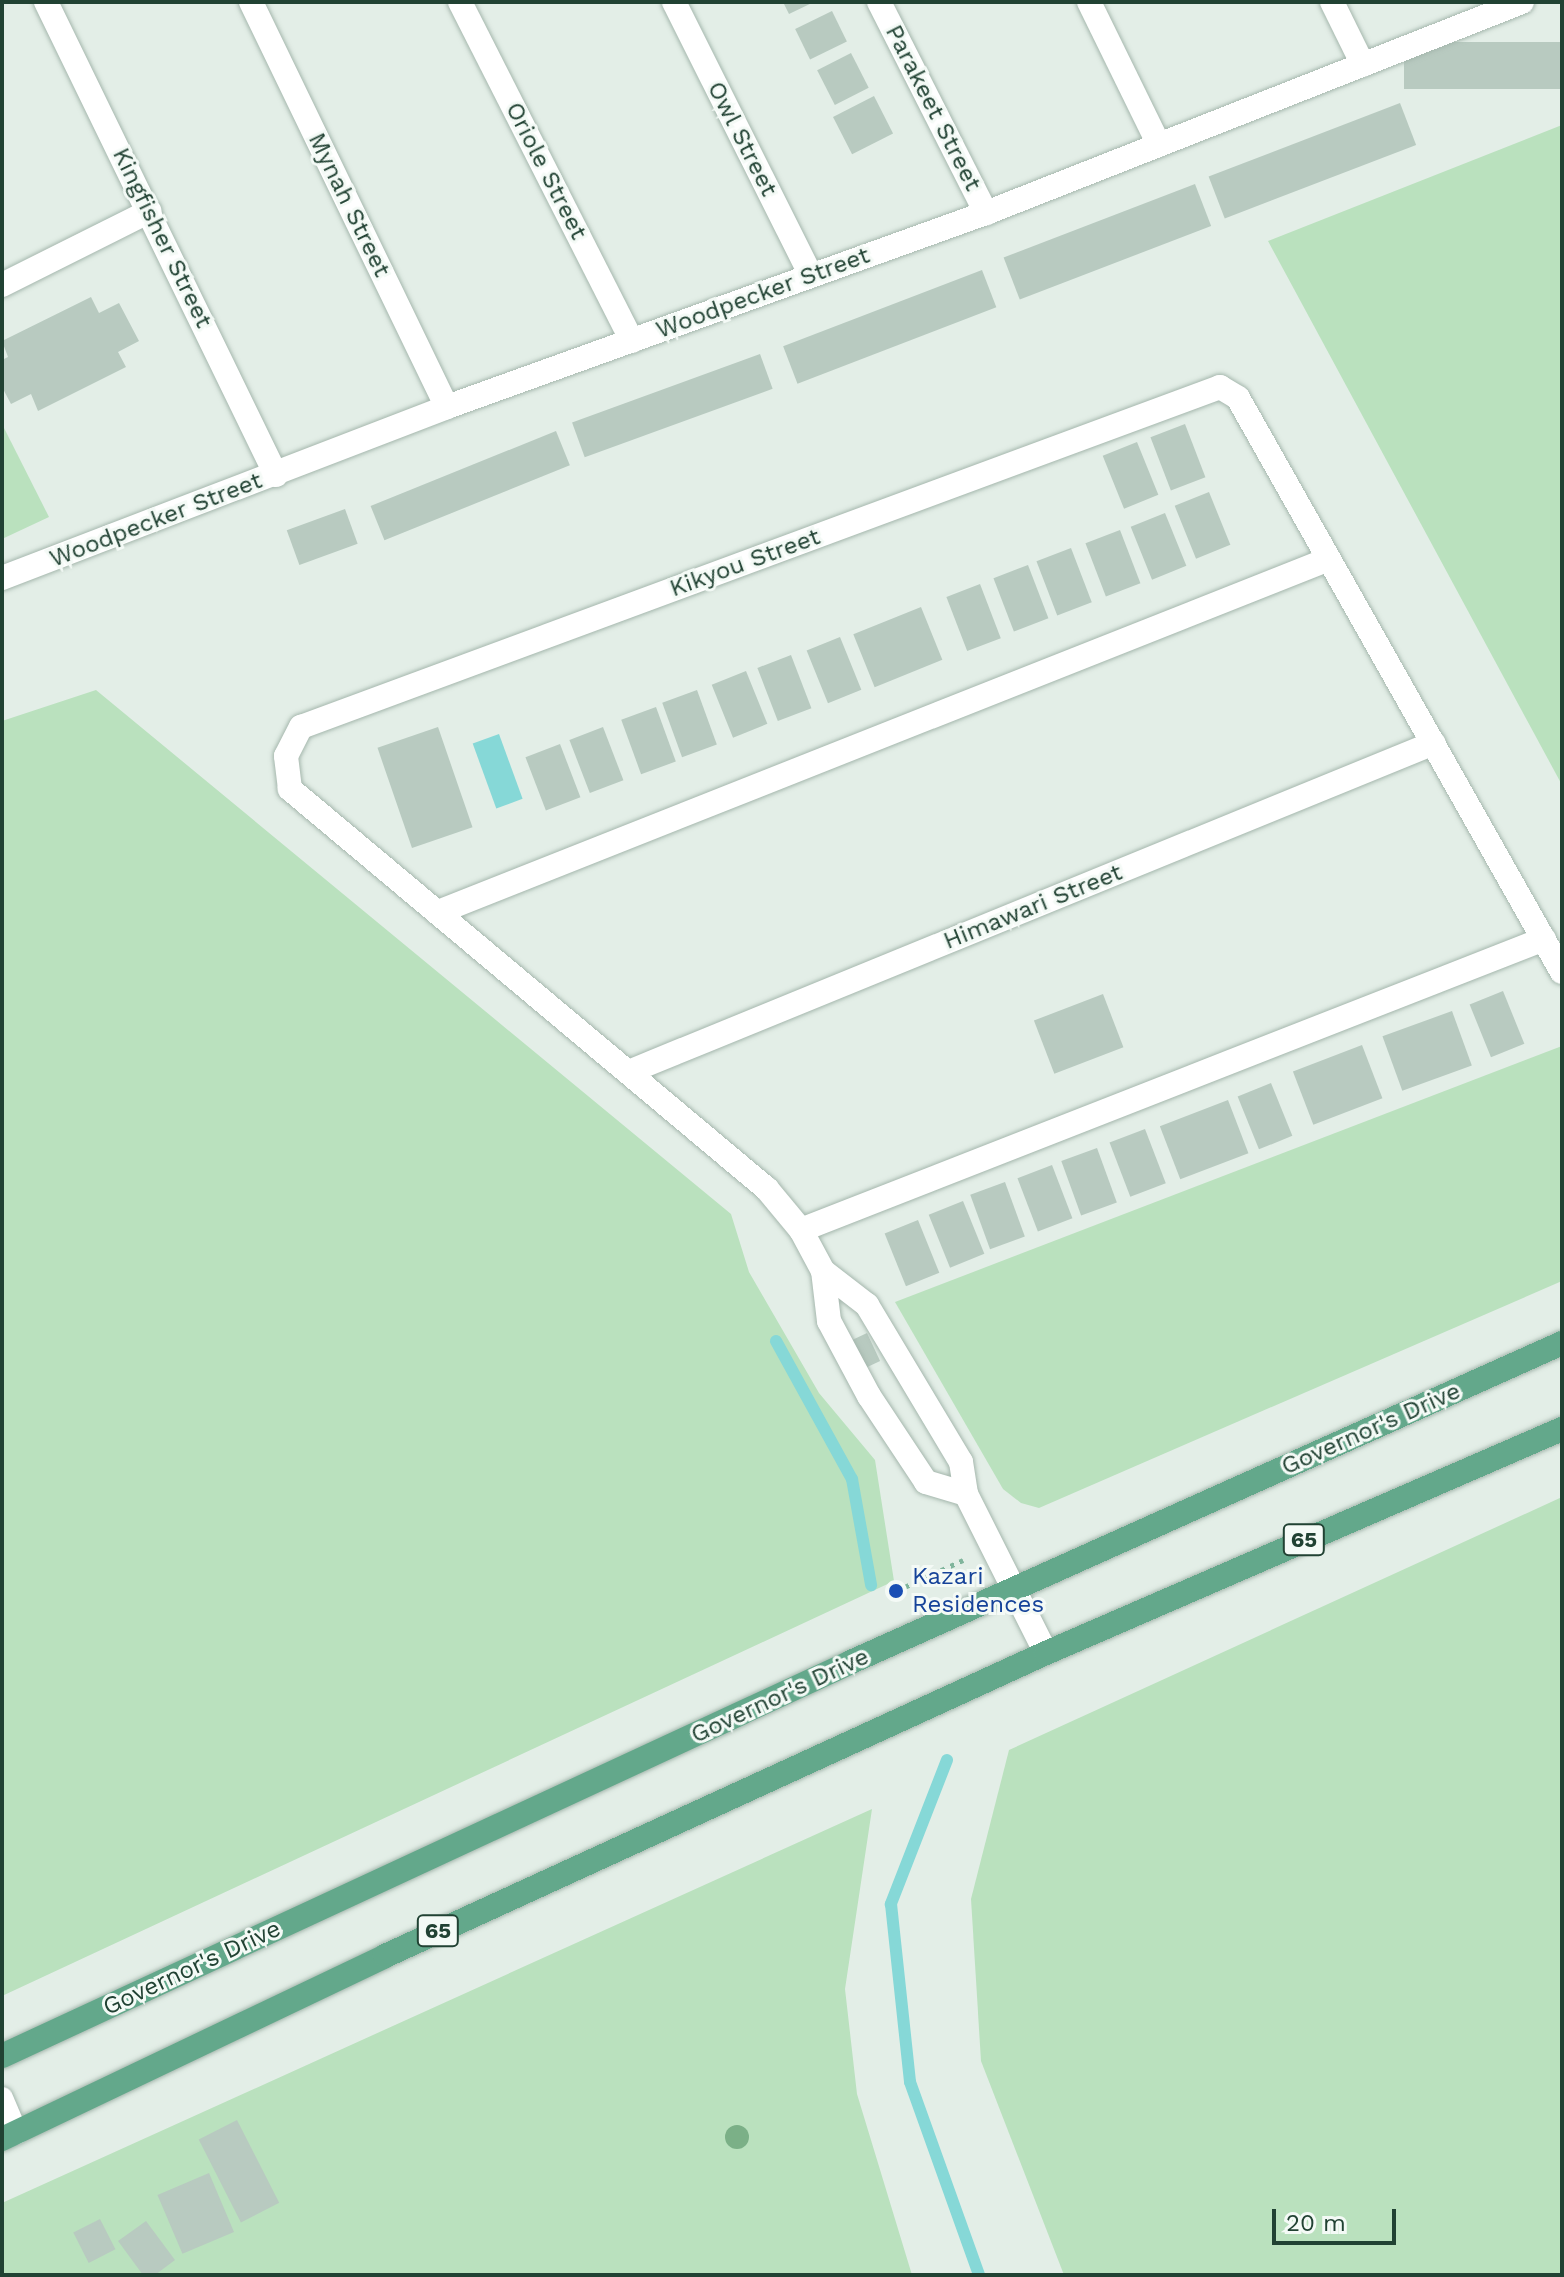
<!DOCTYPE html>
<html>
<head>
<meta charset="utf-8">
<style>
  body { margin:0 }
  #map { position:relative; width:1564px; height:2277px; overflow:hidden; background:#e3eee7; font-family:"Work Sans",sans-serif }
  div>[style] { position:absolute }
  .green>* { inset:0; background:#bae1be }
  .water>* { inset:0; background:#86d8d7; transform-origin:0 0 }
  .stream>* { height:12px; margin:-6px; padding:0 6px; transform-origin:6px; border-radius:6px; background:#86d8d7 }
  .building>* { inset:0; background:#b8cac0; transform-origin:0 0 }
  .path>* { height:5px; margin-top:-2.5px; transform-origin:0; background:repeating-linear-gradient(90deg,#80b59c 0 4px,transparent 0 10px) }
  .roads { filter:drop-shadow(0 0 2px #a5b7ad) drop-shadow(0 0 2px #a5b7ad) }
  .lane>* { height:22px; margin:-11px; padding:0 11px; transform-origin:11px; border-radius:11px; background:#fff }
  .street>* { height:24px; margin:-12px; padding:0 12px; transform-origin:12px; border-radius:12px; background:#fff }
  .primary>* { height:24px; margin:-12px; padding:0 12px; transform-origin:12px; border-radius:12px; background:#63a88b }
  .trees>* { width:24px; height:24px; margin:-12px; border-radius:50%; background:#7bb087 }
  .dots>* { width:22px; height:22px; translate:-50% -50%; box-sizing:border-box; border:4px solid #f4faf6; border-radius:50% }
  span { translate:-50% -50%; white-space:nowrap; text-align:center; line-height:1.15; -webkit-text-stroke:6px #f4faf6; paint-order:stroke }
  .shield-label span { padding:2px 6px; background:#f4faf6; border:2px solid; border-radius:6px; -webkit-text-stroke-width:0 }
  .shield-label { font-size:22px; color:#214233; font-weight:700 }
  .street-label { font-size:24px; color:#214233 }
  .transit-label { font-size:24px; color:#164399 }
  .left { translate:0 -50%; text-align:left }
  .frame { position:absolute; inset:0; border:4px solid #214233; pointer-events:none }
  .scale { position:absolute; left:1272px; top:2209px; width:124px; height:36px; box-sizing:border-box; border:4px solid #214233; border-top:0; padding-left:10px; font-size:24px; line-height:28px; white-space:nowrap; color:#214233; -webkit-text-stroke:6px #f4faf6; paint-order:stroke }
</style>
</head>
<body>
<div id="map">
  <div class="green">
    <div style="clip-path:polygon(1562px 125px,1562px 785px,1268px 241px)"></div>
    <div style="clip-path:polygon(2px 424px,49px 517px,2px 539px)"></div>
    <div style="clip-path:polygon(96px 690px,731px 1214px,749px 1272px,819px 1393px,875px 1460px,894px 1581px,2px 1996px,2px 721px)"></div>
    <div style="clip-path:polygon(1562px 1046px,1562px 1281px,1039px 1508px,1021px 1503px,1003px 1489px,895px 1302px)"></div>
    <div style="clip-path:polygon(1562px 1497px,1562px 2275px,1064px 2275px,981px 2061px,971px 1899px,1009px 1750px)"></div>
    <div style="clip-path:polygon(872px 1809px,845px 1989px,857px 2094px,912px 2275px,2px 2275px,2px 2203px)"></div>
  </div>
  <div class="water">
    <div style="left:499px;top:734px;width:69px;height:28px;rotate:70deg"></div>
  </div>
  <div class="stream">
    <div style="left:776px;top:1341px;width:158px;rotate:61.2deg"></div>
    <div style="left:852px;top:1479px;width:108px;rotate:79.8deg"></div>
    <div style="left:947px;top:1760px;width:155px;rotate:111.3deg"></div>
    <div style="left:891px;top:1904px;width:179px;rotate:83.9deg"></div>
    <div style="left:910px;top:2082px;width:205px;rotate:70.3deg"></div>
  </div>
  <div class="building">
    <div style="clip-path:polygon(783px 2px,814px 2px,789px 14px)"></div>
    <div style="left:832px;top:11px;width:34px;height:41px;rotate:64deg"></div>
    <div style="left:1562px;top:42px;width:47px;height:158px;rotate:90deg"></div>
    <div style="left:851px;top:53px;width:39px;height:38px;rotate:63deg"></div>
    <div style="left:874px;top:96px;width:42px;height:46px;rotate:63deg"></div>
    <div style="left:1400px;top:103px;width:45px;height:205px;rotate:69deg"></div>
    <div style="left:1195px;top:184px;width:45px;height:205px;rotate:69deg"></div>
    <div style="left:982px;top:270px;width:40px;height:213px;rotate:69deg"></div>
    <div style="clip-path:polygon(91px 297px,99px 313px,119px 303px,139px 341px,118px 352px,126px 367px,38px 411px,31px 394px,11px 404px,2px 387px,2px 360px,8px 357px,2px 341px)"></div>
    <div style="left:760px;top:354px;width:37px;height:200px;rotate:70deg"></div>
    <div style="left:1185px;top:424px;width:57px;height:37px;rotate:69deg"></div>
    <div style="left:556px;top:431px;width:37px;height:200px;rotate:68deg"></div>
    <div style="left:1137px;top:442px;width:57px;height:37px;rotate:68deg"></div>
    <div style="left:1209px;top:492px;width:57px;height:37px;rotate:68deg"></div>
    <div style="left:345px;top:509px;width:37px;height:62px;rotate:70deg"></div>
    <div style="left:1165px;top:513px;width:57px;height:37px;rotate:68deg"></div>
    <div style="left:1120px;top:530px;width:57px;height:37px;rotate:69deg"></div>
    <div style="left:1071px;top:548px;width:58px;height:37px;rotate:69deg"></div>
    <div style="left:1028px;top:565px;width:57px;height:37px;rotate:69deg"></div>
    <div style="left:980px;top:584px;width:58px;height:36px;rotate:69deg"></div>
    <div style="left:921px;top:607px;width:57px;height:73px;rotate:68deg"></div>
    <div style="left:840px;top:637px;width:57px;height:36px;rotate:68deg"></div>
    <div style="left:791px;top:655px;width:57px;height:36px;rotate:69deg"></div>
    <div style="left:746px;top:671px;width:57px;height:37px;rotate:68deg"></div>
    <div style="left:697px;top:690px;width:58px;height:37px;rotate:70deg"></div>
    <div style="left:656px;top:707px;width:58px;height:37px;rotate:70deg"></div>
    <div style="left:438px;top:727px;width:106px;height:64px;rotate:71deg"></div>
    <div style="left:603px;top:727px;width:57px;height:36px;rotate:69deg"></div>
    <div style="left:560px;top:744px;width:57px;height:37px;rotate:69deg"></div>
    <div style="left:1503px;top:991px;width:57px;height:36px;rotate:68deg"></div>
    <div style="left:1103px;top:994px;width:57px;height:74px;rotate:69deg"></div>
    <div style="left:1452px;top:1011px;width:58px;height:74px;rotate:70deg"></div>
    <div style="left:1362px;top:1045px;width:57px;height:74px;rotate:69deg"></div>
    <div style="left:1271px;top:1083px;width:57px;height:36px;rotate:68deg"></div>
    <div style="left:1228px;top:1100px;width:57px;height:73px;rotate:69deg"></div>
    <div style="left:1145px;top:1129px;width:58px;height:38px;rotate:69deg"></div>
    <div style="left:1097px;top:1148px;width:58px;height:38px;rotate:70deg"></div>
    <div style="left:1052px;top:1165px;width:57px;height:37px;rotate:69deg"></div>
    <div style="left:1005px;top:1182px;width:58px;height:37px;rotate:70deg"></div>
    <div style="left:963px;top:1201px;width:57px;height:37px;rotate:68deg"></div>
    <div style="left:918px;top:1220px;width:57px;height:36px;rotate:68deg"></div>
    <div style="left:867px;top:1333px;width:31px;height:17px;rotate:65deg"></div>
    <div style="left:237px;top:2120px;width:93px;height:43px;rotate:63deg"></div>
    <div style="left:209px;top:2173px;width:64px;height:56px;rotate:67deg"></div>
    <div style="left:100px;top:2219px;width:34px;height:30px;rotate:63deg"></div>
    <div style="clip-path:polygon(146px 2221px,175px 2260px,155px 2275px,143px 2275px,118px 2241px)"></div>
  </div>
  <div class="path">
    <div style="left:896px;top:1591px;width:74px;rotate:-24.8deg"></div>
  </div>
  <div class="roads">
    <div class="lane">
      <div style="left:2px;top:2098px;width:38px;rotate:67deg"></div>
    </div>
    <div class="street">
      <div style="left:46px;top:2px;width:526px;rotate:64.07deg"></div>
      <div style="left:251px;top:2px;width:450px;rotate:64.2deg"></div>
      <div style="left:460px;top:2px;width:380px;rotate:63.1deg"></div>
      <div style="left:674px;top:2px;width:306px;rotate:63.4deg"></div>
      <div style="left:879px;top:2px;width:237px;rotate:63.1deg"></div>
      <div style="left:1089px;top:2px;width:159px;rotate:63.9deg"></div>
      <div style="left:1332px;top:2px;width:70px;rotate:63.8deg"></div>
      <div style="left:2px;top:285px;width:165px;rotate:-26.6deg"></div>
      <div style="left:2px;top:578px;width:477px;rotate:-21deg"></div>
      <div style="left:447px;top:407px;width:573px;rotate:-19.8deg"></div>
      <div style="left:986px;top:213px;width:576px;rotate:-21.49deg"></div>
      <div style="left:441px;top:911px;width:955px;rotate:-21.62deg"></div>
      <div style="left:631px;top:1071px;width:867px;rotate:-22.22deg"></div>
      <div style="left:801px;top:1230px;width:798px;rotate:-21.39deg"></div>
      <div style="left:823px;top:1271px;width:56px;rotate:37.7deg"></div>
      <div style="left:867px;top:1305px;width:183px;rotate:59.1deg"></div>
      <div style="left:961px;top:1462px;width:32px;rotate:81deg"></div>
      <div style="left:966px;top:1494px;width:178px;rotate:63.3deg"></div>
      <div style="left:966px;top:1494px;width:42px;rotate:-163.3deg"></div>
      <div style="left:926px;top:1482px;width:103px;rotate:-123.5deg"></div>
      <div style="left:869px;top:1396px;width:85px;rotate:-118.1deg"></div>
      <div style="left:829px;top:1321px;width:50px;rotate:-96.8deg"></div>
      <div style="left:823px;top:1271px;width:47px;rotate:-118.2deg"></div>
      <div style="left:801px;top:1230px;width:53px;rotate:-129.7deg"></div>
      <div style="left:767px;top:1189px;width:623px;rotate:-140.02deg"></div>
      <div style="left:290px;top:789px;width:33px;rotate:-97deg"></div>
      <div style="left:286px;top:756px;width:33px;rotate:-63deg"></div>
      <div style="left:301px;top:727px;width:980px;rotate:-20.3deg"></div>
      <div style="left:1220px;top:387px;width:21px;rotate:31deg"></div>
      <div style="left:1238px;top:398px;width:659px;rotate:60.56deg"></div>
    </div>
    <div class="primary">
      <div style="left:2px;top:2056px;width:936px;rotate:-24.89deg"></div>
      <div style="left:851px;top:1662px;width:779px;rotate:-24.16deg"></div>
      <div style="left:2px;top:2139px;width:424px;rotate:-25.5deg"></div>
      <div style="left:385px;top:1956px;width:727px;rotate:-24.63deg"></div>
      <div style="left:1046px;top:1653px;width:563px;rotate:-23.47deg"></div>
    </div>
  </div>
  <div class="trees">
    <div style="left:737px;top:2137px"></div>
  </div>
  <div class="dots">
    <div style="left:896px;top:1591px;background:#1a4fb4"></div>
  </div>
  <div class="shield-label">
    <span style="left:1304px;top:1540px">65</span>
    <span style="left:438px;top:1931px">65</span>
  </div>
  <div class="street-label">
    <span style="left:933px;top:108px;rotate:63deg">Parakeet Street</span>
    <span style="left:742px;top:139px;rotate:63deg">Owl Street</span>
    <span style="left:546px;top:171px;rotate:63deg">Oriole Street</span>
    <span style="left:349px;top:205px;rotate:64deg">Mynah Street</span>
    <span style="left:162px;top:238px;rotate:64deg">Kingfisher Street</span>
    <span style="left:763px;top:293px;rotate:-20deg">Woodpecker Street</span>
    <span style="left:156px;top:520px;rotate:-21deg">Woodpecker Street</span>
    <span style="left:745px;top:563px;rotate:-20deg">Kikyou Street</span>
    <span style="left:1033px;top:907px;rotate:-22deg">Himawari Street</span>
    <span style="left:1371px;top:1429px;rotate:-24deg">Governor's Drive</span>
    <span style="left:780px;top:1696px;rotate:-25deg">Governor's Drive</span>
    <span style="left:192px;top:1968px;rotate:-25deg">Governor's Drive</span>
  </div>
  <div class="transit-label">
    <span class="left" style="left:912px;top:1591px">Kazari<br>Residences</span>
  </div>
  <div class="frame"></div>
  <div class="scale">20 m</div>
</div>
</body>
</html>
